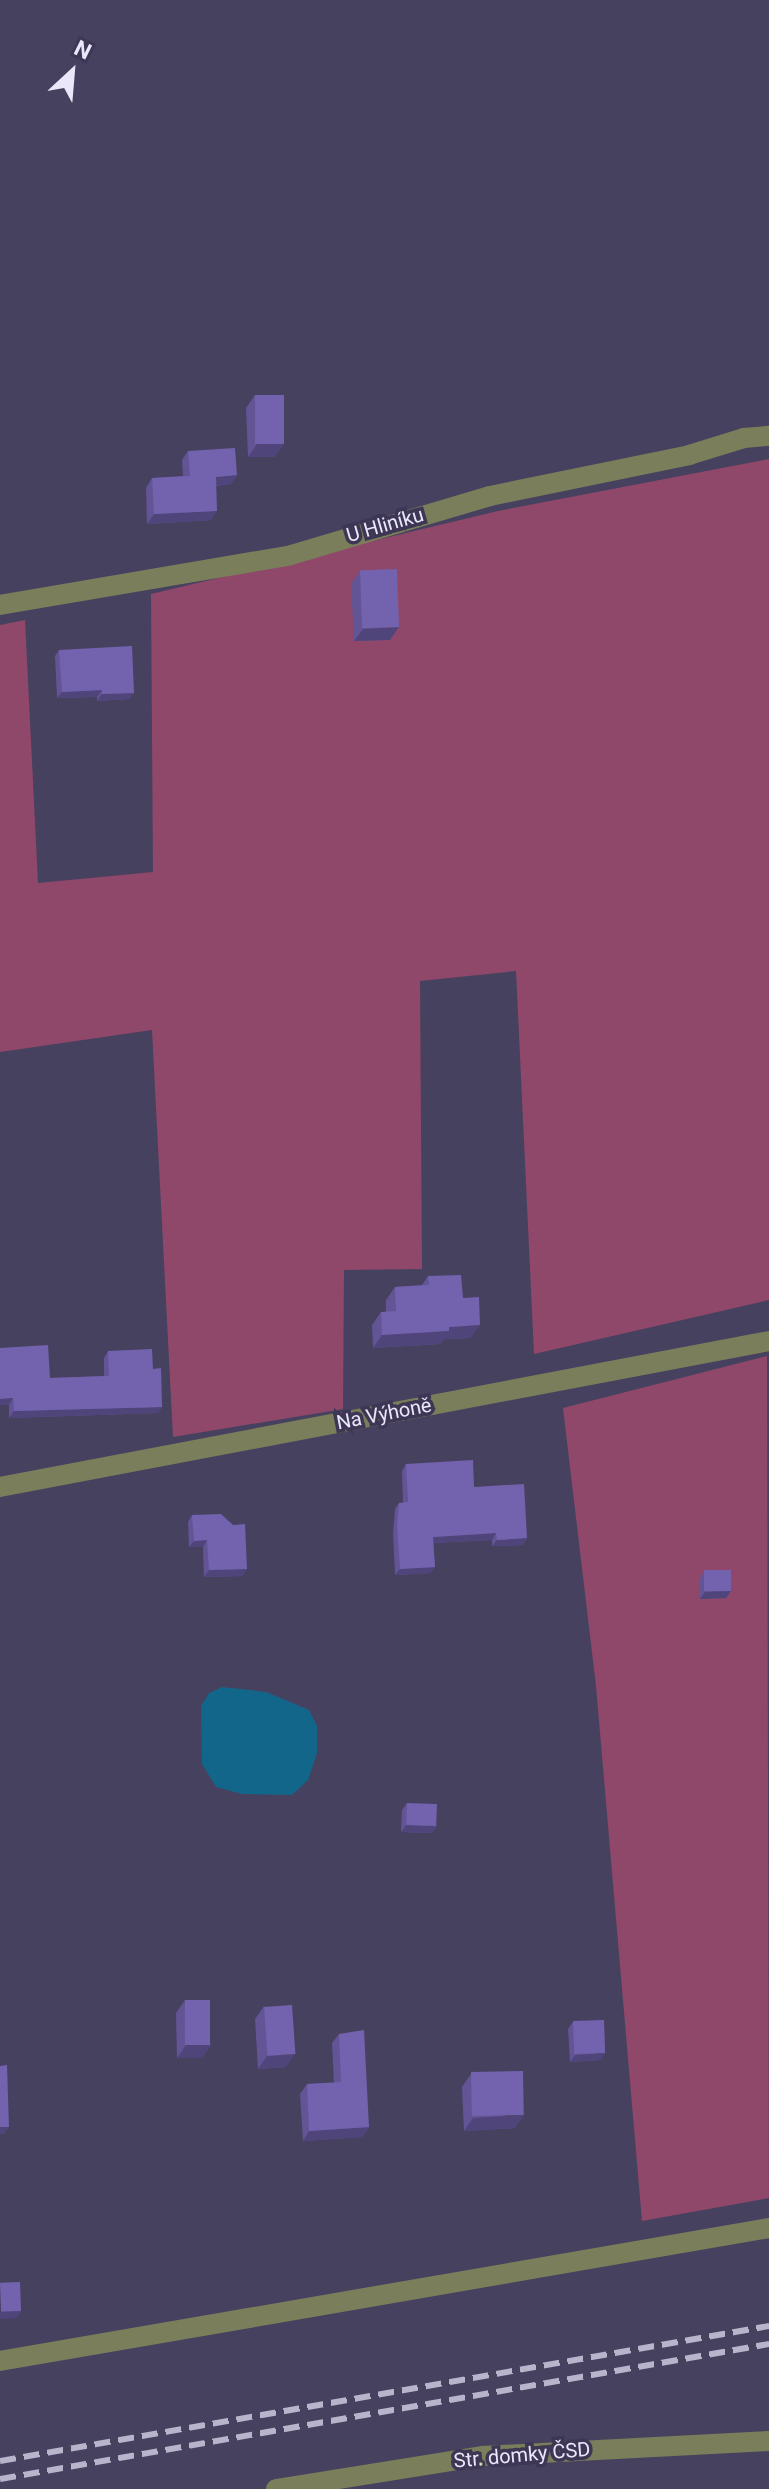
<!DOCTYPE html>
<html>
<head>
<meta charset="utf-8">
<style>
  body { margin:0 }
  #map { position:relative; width:769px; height:2489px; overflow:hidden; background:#474160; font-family:Roboto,sans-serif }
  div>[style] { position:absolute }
  .green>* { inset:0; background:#8f4869 }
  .water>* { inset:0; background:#126689 }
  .minor>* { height:20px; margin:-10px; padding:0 10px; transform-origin:10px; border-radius:10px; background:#7a7e5a }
  .rail>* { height:6px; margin-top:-3px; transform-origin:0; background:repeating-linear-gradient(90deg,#b8b4cb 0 16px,transparent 0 24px) }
  .wall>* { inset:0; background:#635496 }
  .shaded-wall>* { inset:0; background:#50457a }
  .building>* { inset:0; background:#7362ae; transform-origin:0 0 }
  span { translate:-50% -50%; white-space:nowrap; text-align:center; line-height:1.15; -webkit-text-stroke:7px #3d3755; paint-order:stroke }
  .street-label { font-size:20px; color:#eae7fa }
  .north { position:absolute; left:32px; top:32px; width:80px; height:80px; -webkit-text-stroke:6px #3d3755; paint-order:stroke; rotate:26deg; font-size:22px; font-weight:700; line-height:32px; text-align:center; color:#eae7fa }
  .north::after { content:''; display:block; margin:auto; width:28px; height:36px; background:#eae7fa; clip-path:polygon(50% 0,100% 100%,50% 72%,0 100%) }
</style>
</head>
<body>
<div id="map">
  <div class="green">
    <div style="clip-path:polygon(769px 459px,769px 1300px,534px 1354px,516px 971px,420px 981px,422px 1269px,344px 1270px,343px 1409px,173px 1437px,152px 1030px,0 1052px,0 625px,25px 620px,38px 883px,153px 872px,151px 594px,498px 511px)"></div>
    <div style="clip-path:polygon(767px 1356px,769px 2198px,642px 2221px,596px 1686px,563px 1408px)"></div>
  </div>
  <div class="water">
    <div style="clip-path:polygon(222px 1687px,266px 1692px,309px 1710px,317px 1726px,317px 1753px,308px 1780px,292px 1795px,242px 1794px,216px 1787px,202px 1764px,201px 1706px,209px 1693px)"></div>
  </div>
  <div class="minor">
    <div style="left:0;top:605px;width:295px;rotate:-9.7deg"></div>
    <div style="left:291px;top:555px;width:208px;rotate:-16.5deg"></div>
    <div style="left:490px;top:496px;width:203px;rotate:-11.6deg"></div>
    <div style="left:689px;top:455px;width:58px;rotate:-17.2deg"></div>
    <div style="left:744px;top:438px;width:25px;rotate:-5deg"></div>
    <div style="left:0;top:1487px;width:783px;rotate:-10.75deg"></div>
    <div style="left:0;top:2361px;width:780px;rotate:-9.81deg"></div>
    <div style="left:276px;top:2489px;width:210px;rotate:-9.1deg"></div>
    <div style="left:483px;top:2456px;width:286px;rotate:-3deg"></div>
  </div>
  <div class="rail">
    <div style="left:0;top:2461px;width:781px;rotate:-9.96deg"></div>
    <div style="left:0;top:2479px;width:781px;rotate:-9.96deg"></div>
  </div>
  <div class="wall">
    <div style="clip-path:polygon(255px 395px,275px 457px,248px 457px,246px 408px)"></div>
    <div style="clip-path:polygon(188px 451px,237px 475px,231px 484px,216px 486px,211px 520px,147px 524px,146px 488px,152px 478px,183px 476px,182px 460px)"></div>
    <div style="clip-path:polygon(360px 571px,390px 640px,354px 641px,351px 584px)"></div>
    <div style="clip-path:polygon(59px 650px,134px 693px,129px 699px,97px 701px,97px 697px,57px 698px,55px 656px)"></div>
    <div style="clip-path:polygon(428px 1276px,463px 1298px,471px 1338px,444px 1339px,440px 1344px,373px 1348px,372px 1325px,381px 1312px,386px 1312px,386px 1300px,395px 1287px,422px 1285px)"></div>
    <div style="clip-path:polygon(108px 1351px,153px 1369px,162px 1407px,158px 1413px,9px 1418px,9px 1405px,0 1405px,50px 1378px,104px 1376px,104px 1358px)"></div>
    <div style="clip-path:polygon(406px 1464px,474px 1487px,527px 1538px,523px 1545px,492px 1546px,492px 1540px,433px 1543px,435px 1567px,430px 1573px,395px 1575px,393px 1533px,395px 1509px,399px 1503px,403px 1503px,402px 1471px)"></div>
    <div style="clip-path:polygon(192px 1515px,247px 1569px,242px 1576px,204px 1577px,203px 1547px,189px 1547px,188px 1522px)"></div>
    <div style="clip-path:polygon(704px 1571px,731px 1591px,726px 1598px,700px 1599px,700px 1578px)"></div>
    <div style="clip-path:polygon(407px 1803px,437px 1826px,432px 1833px,401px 1832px,402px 1810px)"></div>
    <div style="clip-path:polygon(185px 2000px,211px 2045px,202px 2058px,177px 2058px,176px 2013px)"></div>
    <div style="clip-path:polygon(264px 2006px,286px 2067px,258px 2069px,255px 2019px)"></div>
    <div style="clip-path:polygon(573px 2022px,601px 2060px,570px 2062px,568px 2029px)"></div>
    <div style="clip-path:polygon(339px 2034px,369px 2127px,362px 2137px,303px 2141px,300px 2094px,307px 2084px,334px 2083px,332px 2043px)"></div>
    <div style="clip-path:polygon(471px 2074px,515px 2128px,464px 2131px,462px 2087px)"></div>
  </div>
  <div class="shaded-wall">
    <div style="clip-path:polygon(257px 444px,284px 444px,275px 457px,248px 457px)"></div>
    <div style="clip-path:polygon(237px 475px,231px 484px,209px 486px,216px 477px)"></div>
    <div style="clip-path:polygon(217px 511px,211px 520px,147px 524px,154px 514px)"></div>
    <div style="clip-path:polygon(399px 627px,390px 640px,354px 641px,363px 629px)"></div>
    <div style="clip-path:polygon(102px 690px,97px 697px,57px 698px,62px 692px)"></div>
    <div style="clip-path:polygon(134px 693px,129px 699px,97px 701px,102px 694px)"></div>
    <div style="clip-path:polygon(480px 1325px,471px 1338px,444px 1339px,440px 1344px,373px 1348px,382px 1335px,449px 1327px)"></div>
    <div style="clip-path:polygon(13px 1398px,9px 1405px,0 1405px,0 1399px)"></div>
    <div style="clip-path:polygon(162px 1407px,158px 1413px,9px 1418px,14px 1411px)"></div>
    <div style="clip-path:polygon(496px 1533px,492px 1540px,428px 1543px,433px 1537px)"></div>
    <div style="clip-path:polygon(527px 1538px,523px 1545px,492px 1546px,497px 1540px)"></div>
    <div style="clip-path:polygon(207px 1540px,203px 1547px,189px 1547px,194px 1541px)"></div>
    <div style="clip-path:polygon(435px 1567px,430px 1573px,395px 1575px,400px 1569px)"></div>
    <div style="clip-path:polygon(247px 1569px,242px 1576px,204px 1577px,209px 1570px)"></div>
    <div style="clip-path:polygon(731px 1591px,726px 1598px,700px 1599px,705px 1592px)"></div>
    <div style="clip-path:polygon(406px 1825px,437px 1826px,432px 1833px,401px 1832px)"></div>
    <div style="clip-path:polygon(186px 2045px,211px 2045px,202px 2058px,177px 2058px)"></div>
    <div style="clip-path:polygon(605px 2053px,601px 2060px,570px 2062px,575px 2055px)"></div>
    <div style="clip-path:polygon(295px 2054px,286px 2067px,258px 2069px,267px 2056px)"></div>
    <div style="clip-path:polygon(524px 2115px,515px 2128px,464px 2131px,473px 2118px)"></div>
    <div style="clip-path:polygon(0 2127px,9px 2127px,4px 2134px,0 2134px)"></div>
    <div style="clip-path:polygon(369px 2127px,362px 2137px,303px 2141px,309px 2131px)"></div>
    <div style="clip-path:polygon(21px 2311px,17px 2318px,0 2319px,0 2312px)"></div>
  </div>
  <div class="building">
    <div style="left:255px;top:395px;width:29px;height:49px"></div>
    <div style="clip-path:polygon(235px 448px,237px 475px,216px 477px,217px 511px,154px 514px,152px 478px,190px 476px,188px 451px)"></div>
    <div style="left:397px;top:569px;width:58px;height:37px;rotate:88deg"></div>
    <div style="clip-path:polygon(132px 646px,134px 693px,102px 694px,102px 690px,62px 692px,59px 650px)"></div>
    <div style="clip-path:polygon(461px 1275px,463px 1298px,479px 1297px,480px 1325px,449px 1327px,449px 1331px,382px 1335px,381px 1312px,396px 1311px,395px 1287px,429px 1285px,428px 1276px)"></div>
    <div style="clip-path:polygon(48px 1345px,50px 1378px,109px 1376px,108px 1351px,152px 1349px,153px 1369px,161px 1368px,162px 1407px,14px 1411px,13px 1398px,0 1399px,0 1348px)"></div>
    <div style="clip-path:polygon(473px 1460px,474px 1487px,524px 1484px,527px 1538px,497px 1540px,496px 1533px,433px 1537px,435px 1567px,400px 1569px,397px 1526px,399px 1503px,408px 1502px,406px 1464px)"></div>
    <div style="clip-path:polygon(221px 1514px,233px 1525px,245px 1524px,247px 1569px,209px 1570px,207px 1540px,194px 1541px,192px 1515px)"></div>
    <div style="left:731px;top:1570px;width:21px;height:27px;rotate:90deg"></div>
    <div style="left:407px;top:1803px;width:30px;height:22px;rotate:2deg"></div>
    <div style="left:185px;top:2000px;width:25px;height:45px"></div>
    <div style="left:292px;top:2005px;width:49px;height:28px;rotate:86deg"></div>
    <div style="left:604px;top:2020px;width:33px;height:31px;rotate:88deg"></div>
    <div style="clip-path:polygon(364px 2030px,369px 2127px,309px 2131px,307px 2084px,341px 2082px,339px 2034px)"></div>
    <div style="clip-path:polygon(7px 2065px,9px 2127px,0 2127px,0 2066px)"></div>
    <div style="left:523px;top:2071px;width:44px;height:52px;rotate:89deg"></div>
    <div style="left:20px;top:2282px;width:29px;height:20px;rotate:88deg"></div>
  </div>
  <div class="street-label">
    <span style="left:385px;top:525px;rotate:-16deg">U Hliníku</span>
    <span style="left:384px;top:1414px;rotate:-11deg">Na Výhoně</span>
    <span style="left:522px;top:2455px;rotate:-5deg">Str. domky ČSD</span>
  </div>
  <div class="north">N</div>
</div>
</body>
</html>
